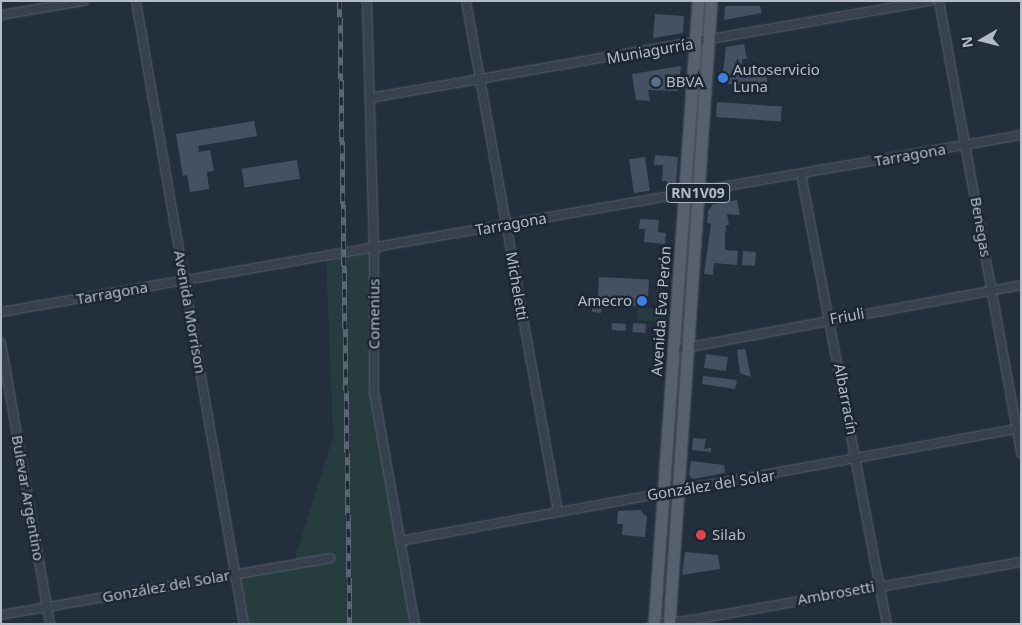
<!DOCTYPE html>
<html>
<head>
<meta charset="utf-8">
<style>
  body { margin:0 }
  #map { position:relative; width:1022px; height:625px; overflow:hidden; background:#242f3e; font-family:"Noto Sans",sans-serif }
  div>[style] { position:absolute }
  .green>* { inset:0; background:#263c3f; transform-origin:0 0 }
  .building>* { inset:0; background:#455162; transform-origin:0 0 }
  .roads { filter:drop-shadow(0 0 1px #565f6c) drop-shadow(0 0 1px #565f6c) }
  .street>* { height:8px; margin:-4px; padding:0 4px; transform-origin:4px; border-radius:4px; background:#38414e }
  .primary>* { height:11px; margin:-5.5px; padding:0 5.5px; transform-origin:5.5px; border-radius:5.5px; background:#56606e }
  .rail>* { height:4.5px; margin-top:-2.25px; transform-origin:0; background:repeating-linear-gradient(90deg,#1d2633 0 8px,#5a6575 0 16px); box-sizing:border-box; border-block:1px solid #5a6575 }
  .dots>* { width:14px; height:14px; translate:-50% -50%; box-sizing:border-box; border:2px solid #1d2633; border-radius:50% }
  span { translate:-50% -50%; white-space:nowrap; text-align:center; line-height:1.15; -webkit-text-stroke:5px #1d2633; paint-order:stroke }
  .shield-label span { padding:1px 4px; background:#1d2633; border:1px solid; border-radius:4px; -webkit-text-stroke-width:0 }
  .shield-label { font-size:14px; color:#b4bcc9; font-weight:700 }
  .street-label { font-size:15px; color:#b4bcc9 }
  .poi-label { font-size:15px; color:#b4bcc9 }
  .left { translate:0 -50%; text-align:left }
  .right { translate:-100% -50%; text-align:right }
  .frame { position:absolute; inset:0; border:2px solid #b4bcc9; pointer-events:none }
  .north { position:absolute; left:957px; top:15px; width:50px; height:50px; -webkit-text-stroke:4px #1d2633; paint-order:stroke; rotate:262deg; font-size:14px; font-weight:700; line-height:20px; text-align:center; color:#b4bcc9 }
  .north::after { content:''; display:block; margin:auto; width:18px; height:22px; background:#b4bcc9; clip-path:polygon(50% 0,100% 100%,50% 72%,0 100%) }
</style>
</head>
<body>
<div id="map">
  <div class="green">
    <div style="clip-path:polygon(374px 247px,374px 392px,415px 624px,244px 624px,235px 573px,293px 564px,333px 437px,326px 255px)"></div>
    <div style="left:638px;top:308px;width:28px;height:12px;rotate:4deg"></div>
  </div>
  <div class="building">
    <div style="clip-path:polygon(725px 6px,760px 6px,762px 13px,724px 20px)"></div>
    <div style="clip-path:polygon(655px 14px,684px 16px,683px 33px,653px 38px)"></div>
    <div style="clip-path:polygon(744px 44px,747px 59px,742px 59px,742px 73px,766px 75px,768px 87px,718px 83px,719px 72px,723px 72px,726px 47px)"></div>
    <div style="clip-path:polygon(681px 66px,678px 91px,648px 90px,650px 101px,636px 100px,632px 74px)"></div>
    <div style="left:717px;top:102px;width:65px;height:15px;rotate:4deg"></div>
    <div style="clip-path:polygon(254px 121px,257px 136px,198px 146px,199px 152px,210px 150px,214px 171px,207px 172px,209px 189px,190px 192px,187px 175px,183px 176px,176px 134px)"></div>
    <div style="clip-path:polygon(655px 155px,678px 157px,676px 184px,671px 189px,667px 189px,667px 181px,662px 181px,663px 165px,654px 165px)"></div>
    <div style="left:645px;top:157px;width:34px;height:16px;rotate:82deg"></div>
    <div style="left:297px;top:160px;width:19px;height:56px;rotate:81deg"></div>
    <div style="clip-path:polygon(737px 200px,740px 215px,727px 214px,729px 225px,726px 225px,725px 236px,725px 250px,738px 251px,737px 265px,714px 263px,713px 275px,704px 274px,711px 224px,707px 223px,708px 211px,713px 204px)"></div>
    <div style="clip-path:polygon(640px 219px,659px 220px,658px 232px,666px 233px,665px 244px,644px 242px,645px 229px,639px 229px)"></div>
    <div style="left:743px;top:251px;width:13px;height:14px;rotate:4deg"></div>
    <div style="left:599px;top:277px;width:50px;height:27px;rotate:3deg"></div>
    <div style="clip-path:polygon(592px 305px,602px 305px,601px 313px,592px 312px)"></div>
    <div style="left:612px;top:323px;width:14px;height:7px;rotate:4deg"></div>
    <div style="left:633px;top:323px;width:13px;height:9px;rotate:4deg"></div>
    <div style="clip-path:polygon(745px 349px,751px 377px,740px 373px,737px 350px)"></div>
    <div style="left:706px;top:354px;width:22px;height:14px;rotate:8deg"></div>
    <div style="clip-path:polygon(703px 376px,737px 380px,735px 389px,702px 384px)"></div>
    <div style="clip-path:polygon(693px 438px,706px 439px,704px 449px,711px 448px,711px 452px,692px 450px)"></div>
    <div style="clip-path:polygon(691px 461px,724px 465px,725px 473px,693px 479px,689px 475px)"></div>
    <div style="clip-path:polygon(640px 510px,647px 517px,645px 537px,622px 535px,623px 524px,617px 524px,618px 511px)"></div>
    <div style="clip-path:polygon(685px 552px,718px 555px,720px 569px,682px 575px)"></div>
  </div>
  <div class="roads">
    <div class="street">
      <div style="left:136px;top:1px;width:632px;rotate:80.17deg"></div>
      <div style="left:367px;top:1px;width:246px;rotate:88.4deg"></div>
      <div style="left:374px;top:247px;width:145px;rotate:90deg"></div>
      <div style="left:374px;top:392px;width:236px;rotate:80deg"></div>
      <div style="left:466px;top:1px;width:519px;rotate:79.79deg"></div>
      <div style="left:939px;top:1px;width:460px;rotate:79.7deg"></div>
      <div style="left:1px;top:15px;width:84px;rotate:-9.6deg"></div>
      <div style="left:370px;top:98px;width:568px;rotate:-9.83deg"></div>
      <div style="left:801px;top:174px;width:458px;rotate:79.2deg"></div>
      <div style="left:1px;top:312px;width:1035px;rotate:-9.84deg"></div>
      <div style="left:1px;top:343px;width:285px;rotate:80.1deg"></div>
      <div style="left:674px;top:350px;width:353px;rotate:-10.6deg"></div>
      <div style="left:400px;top:541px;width:631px;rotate:-10.31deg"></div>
      <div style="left:1px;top:615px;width:334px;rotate:-9.8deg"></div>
      <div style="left:652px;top:624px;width:40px;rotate:-5.7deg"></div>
      <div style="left:692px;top:620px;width:334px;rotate:-10deg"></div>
    </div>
    <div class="primary">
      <div style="left:654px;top:624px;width:625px;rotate:-85.96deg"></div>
      <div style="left:669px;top:624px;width:624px;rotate:-86.14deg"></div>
    </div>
  </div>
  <div class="rail">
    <div style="left:340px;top:1px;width:623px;rotate:89.08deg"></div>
  </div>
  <div class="dots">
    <div style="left:723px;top:78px;background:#3f7fe0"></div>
    <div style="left:656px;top:82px;background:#5c6f8a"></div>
    <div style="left:642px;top:301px;background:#3f7fe0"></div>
    <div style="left:701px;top:535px;background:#e0444e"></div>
  </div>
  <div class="shield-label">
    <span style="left:698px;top:193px">RN1V09</span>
  </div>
  <div class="street-label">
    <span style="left:650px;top:51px;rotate:-10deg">Muniagurría</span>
    <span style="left:910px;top:155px;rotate:-10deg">Tarragona</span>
    <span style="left:511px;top:224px;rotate:-10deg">Tarragona</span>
    <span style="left:981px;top:227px;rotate:80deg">Benegas</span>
    <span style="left:517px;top:286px;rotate:80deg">Micheletti</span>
    <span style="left:112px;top:293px;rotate:-10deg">Tarragona</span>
    <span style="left:661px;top:311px;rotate:-86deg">Avenida Eva Perón</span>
    <span style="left:190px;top:312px;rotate:80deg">Avenida Morrison</span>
    <span style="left:374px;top:314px;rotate:-90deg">Comenius</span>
    <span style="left:847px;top:316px;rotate:-10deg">Friuli</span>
    <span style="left:846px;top:399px;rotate:79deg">Albarracín</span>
    <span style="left:711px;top:485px;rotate:-9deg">González del Solar</span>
    <span style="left:28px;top:498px;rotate:80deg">Bulevar Argentino</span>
    <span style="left:166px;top:586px;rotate:-10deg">González del Solar</span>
    <span style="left:836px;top:593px;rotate:-10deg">Ambrosetti</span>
  </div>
  <div class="poi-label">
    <span class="left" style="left:733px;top:78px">Autoservicio<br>Luna</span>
    <span class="left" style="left:666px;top:82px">BBVA</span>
    <span class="right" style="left:632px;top:301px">Amecro</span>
    <span class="left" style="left:712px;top:535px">Silab</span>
  </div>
  <div class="frame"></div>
  <div class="north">N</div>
</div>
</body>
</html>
